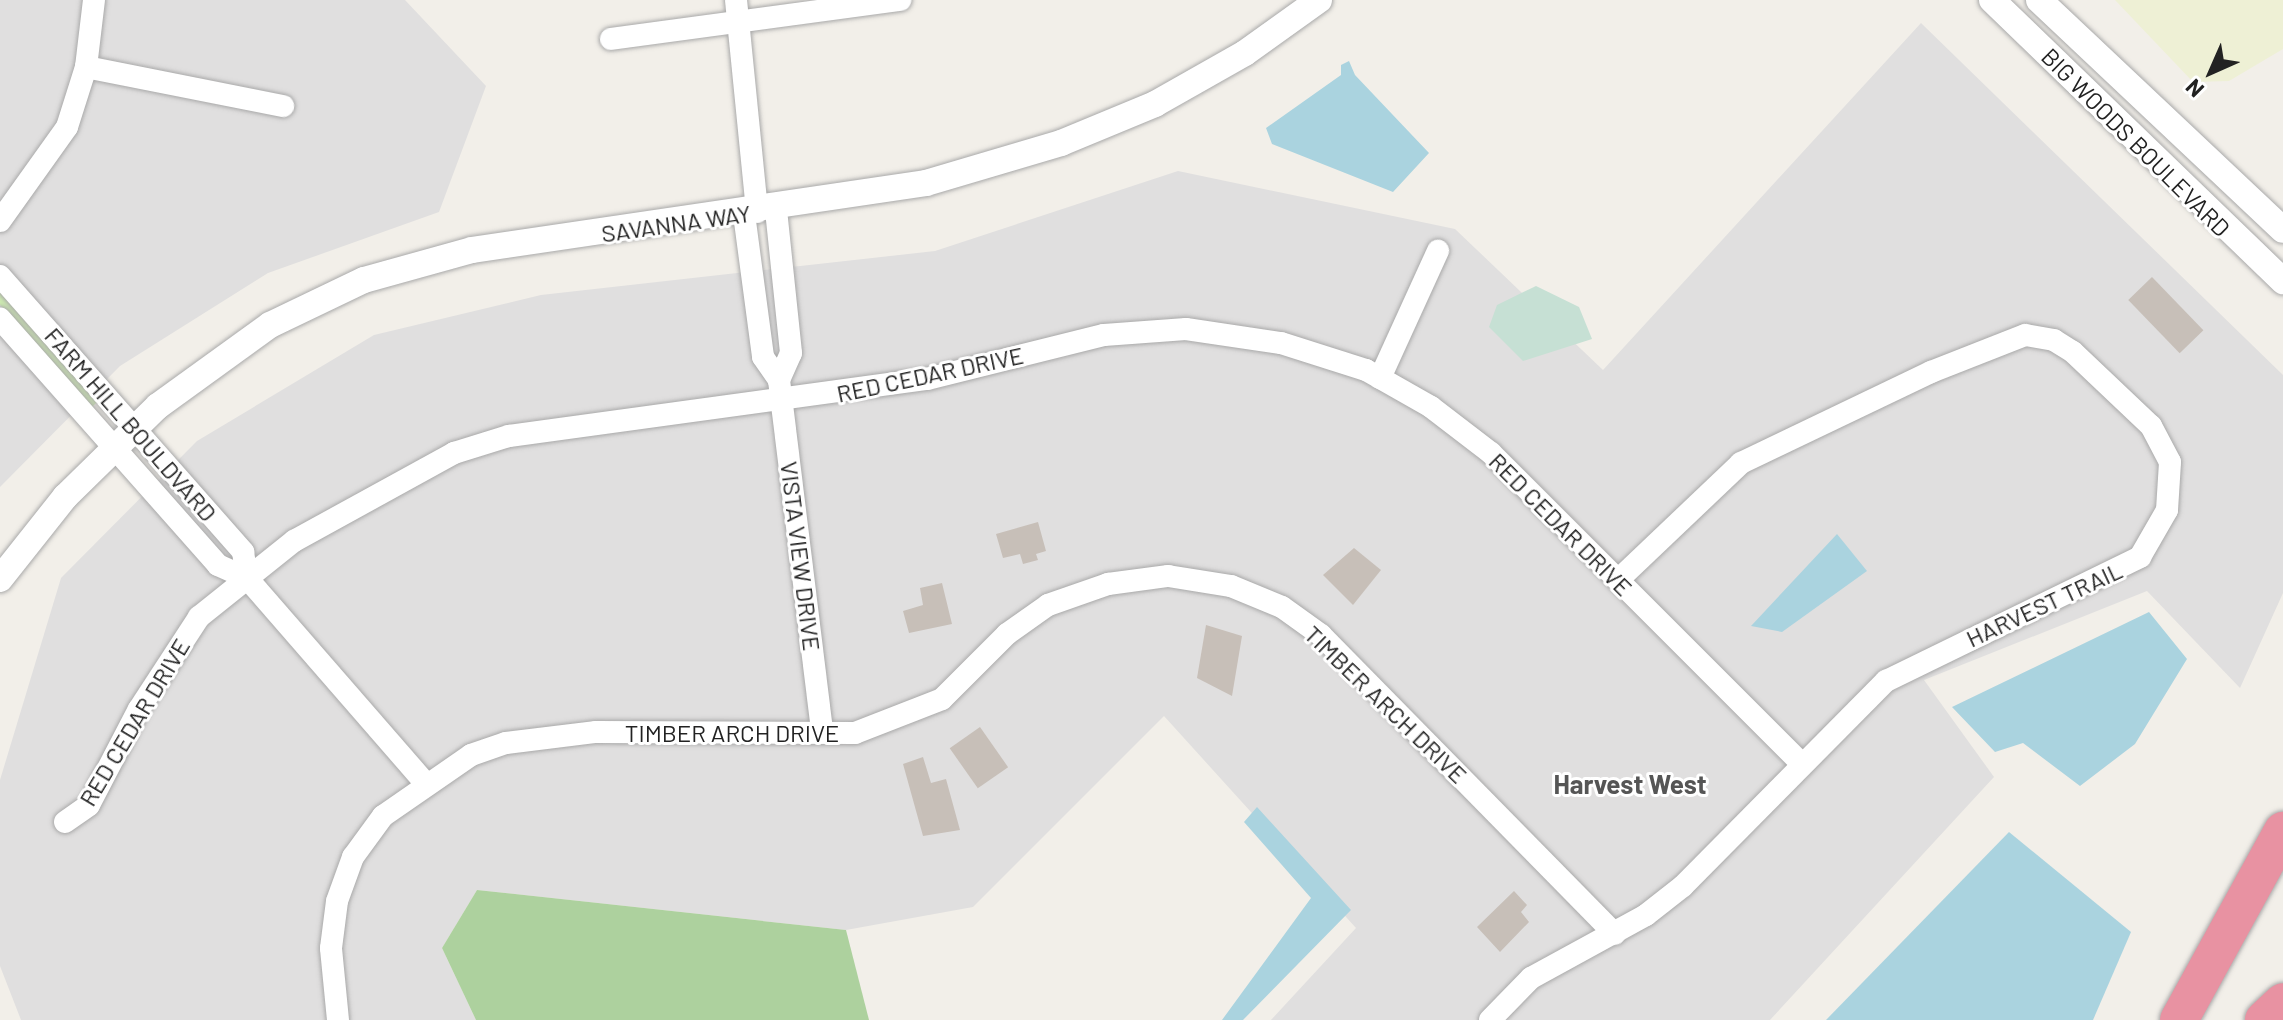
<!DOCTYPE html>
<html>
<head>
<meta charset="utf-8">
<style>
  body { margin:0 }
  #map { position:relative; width:2283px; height:1020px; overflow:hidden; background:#f2efe9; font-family:Barlow,sans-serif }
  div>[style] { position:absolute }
  .residential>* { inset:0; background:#e0dfdf }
  .farmland>* { inset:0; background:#eef0d5 }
  .grass>* { inset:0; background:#cdebb0 }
  .forest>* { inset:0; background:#add19e }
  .wetland>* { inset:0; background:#c6e0d4 }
  .water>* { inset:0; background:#aad3df }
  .building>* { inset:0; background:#c7bfb8; transform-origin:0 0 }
  .roads { filter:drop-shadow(0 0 2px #a9a9a9) drop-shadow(0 0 2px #a9a9a9) }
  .minor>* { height:22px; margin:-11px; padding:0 11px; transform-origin:11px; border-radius:11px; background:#fff }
  .tertiary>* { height:26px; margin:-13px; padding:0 13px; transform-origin:13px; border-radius:13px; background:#fff }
  .motorway>* { height:38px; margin:-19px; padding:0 19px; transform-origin:19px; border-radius:19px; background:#e892a2 }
  span { translate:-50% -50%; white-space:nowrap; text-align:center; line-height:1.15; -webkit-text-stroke:6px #fff; paint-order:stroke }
  .street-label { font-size:24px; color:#222 }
  .neighbourhood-label { font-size:26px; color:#555; font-weight:700 }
  .north { position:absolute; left:2171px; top:32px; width:80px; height:80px; -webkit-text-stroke:6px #fff; paint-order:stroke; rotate:225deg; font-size:22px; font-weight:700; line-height:32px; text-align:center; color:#222 }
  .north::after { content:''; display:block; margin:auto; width:28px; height:36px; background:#222; clip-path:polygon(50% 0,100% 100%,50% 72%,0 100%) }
</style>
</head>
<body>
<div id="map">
  <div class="residential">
    <div style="clip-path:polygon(0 0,405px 0,486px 86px,439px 212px,268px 273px,120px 366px,0 487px)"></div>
    <div style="clip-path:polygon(1921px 23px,2283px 375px,2283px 593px,2240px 688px,2147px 591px,1924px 680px,1994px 777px,1770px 1020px,1271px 1020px,1356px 928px,1164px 716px,973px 907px,846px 930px,477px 890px,442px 948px,476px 1020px,21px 1020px,0 966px,0 780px,61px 578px,197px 441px,374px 335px,541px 295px,935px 251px,1178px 171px,1455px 229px,1603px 370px)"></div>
  </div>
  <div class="farmland">
    <div style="clip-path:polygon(2115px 0,2283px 0,2283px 49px,2229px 81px,2193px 82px)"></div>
  </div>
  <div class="grass">
    <div style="clip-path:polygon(0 291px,97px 402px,91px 408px,0 305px)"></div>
  </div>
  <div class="forest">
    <div style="clip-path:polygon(477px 890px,846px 930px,869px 1020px,476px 1020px,442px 948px)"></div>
  </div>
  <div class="wetland">
    <div style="clip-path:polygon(1536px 286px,1579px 307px,1592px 339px,1523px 361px,1489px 327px,1497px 305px)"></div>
  </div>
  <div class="water">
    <div style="clip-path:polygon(1349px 61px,1355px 75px,1429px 153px,1393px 192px,1272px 144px,1266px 128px,1341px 75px,1341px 65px)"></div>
    <div style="clip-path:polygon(1837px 534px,1867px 571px,1782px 632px,1751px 626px)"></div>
    <div style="clip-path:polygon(2149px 612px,2187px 659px,2135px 744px,2080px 786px,2023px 743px,1995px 752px,1952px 707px)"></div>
    <div style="clip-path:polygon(1257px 807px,1351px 910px,1243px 1020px,1222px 1020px,1311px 898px,1244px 822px)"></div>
    <div style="clip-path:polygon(2009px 832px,2131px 932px,2093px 1020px,1826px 1020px)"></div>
  </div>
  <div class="building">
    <div style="left:2152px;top:277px;width:74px;height:33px;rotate:46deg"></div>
    <div style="clip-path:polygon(1038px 522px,1046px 551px,1036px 554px,1038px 560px,1023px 564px,1020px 554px,1003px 558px,996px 534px)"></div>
    <div style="clip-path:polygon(1354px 548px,1381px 570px,1353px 605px,1323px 575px)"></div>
    <div style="clip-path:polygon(942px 583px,952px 624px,909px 633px,903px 611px,923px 605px,920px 588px)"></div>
    <div style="clip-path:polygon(1206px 625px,1242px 636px,1232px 696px,1197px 678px)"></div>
    <div style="left:980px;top:727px;width:49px;height:37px;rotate:55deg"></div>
    <div style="clip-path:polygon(923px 757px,931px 783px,946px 779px,960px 830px,923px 836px,903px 764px)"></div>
    <div style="clip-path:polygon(1514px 891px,1527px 905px,1521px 912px,1529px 922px,1500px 952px,1477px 927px)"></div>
  </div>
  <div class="roads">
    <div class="minor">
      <div style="left:736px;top:0;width:213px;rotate:84.3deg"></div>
      <div style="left:611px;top:39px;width:292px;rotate:-7.7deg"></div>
      <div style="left:86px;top:67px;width:201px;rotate:11.2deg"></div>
      <div style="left:776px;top:210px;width:144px;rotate:84deg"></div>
      <div style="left:791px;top:353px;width:30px;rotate:114deg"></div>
      <div style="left:744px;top:214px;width:144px;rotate:82.4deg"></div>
      <div style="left:763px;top:357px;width:28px;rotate:55deg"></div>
      <div style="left:779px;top:380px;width:355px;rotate:83deg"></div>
      <div style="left:0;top:221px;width:115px;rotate:-54.5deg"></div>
      <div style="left:67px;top:127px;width:63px;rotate:-72.4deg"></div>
      <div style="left:86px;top:67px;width:67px;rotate:-83.2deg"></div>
      <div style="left:0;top:276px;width:368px;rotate:48.6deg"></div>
      <div style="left:243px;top:552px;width:26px;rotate:81deg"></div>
      <div style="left:247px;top:578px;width:32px;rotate:-156deg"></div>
      <div style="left:218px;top:565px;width:329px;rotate:-131.5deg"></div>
      <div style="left:1380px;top:378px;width:140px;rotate:-65.5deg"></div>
      <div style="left:247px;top:578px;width:273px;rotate:49deg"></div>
      <div style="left:65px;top:822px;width:29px;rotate:-35deg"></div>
      <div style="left:89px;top:805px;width:108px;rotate:-62.5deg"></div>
      <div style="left:139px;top:709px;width:110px;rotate:-56.9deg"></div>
      <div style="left:199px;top:617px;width:122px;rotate:-38.7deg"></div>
      <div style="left:294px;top:541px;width:183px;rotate:-28.8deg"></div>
      <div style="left:454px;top:453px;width:58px;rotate:-17.2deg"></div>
      <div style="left:509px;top:436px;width:422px;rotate:-7.8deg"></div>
      <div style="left:927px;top:379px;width:182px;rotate:-14deg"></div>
      <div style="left:1104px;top:335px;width:82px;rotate:-4.2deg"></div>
      <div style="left:1186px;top:329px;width:96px;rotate:8.4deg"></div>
      <div style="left:1281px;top:343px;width:89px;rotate:17.6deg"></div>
      <div style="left:1366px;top:370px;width:75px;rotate:29.6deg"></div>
      <div style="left:1431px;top:407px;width:76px;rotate:37.5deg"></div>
      <div style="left:1491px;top:453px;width:440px;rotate:45deg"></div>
      <div style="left:338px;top:1020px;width:72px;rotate:-95.6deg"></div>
      <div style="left:331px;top:948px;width:47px;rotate:-82.7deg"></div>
      <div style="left:337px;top:901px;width:47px;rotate:-70deg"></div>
      <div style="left:353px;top:857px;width:51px;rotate:-53.8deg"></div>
      <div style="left:383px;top:816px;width:107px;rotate:-34.7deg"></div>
      <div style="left:471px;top:755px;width:37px;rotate:-19deg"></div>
      <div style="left:506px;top:743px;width:91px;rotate:-7deg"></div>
      <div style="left:596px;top:732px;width:259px;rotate:0.2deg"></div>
      <div style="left:855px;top:733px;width:93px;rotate:-21.3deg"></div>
      <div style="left:942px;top:699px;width:92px;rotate:-45deg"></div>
      <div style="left:1007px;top:634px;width:50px;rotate:-35.3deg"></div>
      <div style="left:1048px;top:605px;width:64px;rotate:-19.3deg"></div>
      <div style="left:1108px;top:584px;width:61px;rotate:-7.6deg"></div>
      <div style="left:1168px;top:576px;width:64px;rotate:9deg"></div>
      <div style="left:1231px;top:586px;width:55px;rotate:22.4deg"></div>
      <div style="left:1282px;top:607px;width:48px;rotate:35.7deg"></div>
      <div style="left:1321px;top:635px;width:419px;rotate:45.5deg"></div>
      <div style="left:1490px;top:1020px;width:59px;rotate:-45.7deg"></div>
      <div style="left:1531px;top:978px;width:131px;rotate:-28.7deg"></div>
      <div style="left:1646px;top:915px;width:47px;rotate:-38.1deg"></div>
      <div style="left:1683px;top:886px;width:289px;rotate:-45.3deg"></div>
      <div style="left:1886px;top:681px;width:283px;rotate:-26deg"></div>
      <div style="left:2140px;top:557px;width:54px;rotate:-60.1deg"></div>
      <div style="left:2167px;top:510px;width:48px;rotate:-86.4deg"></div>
      <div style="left:2170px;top:462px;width:41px;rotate:-117.8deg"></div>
      <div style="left:2151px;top:426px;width:108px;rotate:-136.5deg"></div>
      <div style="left:2073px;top:352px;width:22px;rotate:-148deg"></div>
      <div style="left:2054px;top:340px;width:29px;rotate:-170deg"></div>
      <div style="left:2025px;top:335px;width:101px;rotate:158.5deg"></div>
      <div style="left:1931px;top:372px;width:211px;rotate:154.4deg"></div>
      <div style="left:1741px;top:463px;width:170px;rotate:136.4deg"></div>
    </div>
    <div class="tertiary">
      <div style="left:1992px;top:0;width:405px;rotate:44deg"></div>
      <div style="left:2039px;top:0;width:335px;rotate:43.3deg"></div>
      <div style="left:0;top:579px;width:105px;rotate:-51.6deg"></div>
      <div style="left:65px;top:497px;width:130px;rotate:-44.4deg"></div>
      <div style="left:158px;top:406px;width:138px;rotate:-35.9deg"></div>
      <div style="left:270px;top:325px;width:104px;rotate:-25.6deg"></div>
      <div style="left:364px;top:280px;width:112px;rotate:-15.5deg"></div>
      <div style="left:472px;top:250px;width:459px;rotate:-8.4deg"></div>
      <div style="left:926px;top:183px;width:141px;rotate:-16.5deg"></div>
      <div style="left:1061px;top:143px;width:102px;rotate:-22.5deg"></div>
      <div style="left:1155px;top:104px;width:103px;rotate:-29.5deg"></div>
      <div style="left:1245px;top:53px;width:91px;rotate:-35.6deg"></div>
    </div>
    <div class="motorway">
      <div style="left:2179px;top:1020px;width:216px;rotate:-61.2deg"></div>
      <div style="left:2264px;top:1020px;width:26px;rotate:-43deg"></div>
    </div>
  </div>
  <div class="street-label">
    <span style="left:2136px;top:142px;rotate:45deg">BIG WOODS BOULEVARD</span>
    <span style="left:676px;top:223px;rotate:-8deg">SAVANNA WAY</span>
    <span style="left:930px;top:374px;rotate:-12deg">RED CEDAR DRIVE</span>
    <span style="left:131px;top:424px;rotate:49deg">FARM HILL BOULDVARD</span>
    <span style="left:1561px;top:524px;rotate:45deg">RED CEDAR DRIVE</span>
    <span style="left:801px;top:556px;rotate:83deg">VISTA VIEW DRIVE</span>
    <span style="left:2044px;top:604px;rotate:-25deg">HARVEST TRAIL</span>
    <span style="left:1386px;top:704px;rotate:44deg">TIMBER ARCH DRIVE</span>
    <span style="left:134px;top:722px;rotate:-59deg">RED CEDAR DRIVE</span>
    <span style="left:732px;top:733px">TIMBER ARCH DRIVE</span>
  </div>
  <div class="neighbourhood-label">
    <span style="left:1630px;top:784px">Harvest West</span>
  </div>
  <div class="north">N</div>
</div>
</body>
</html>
